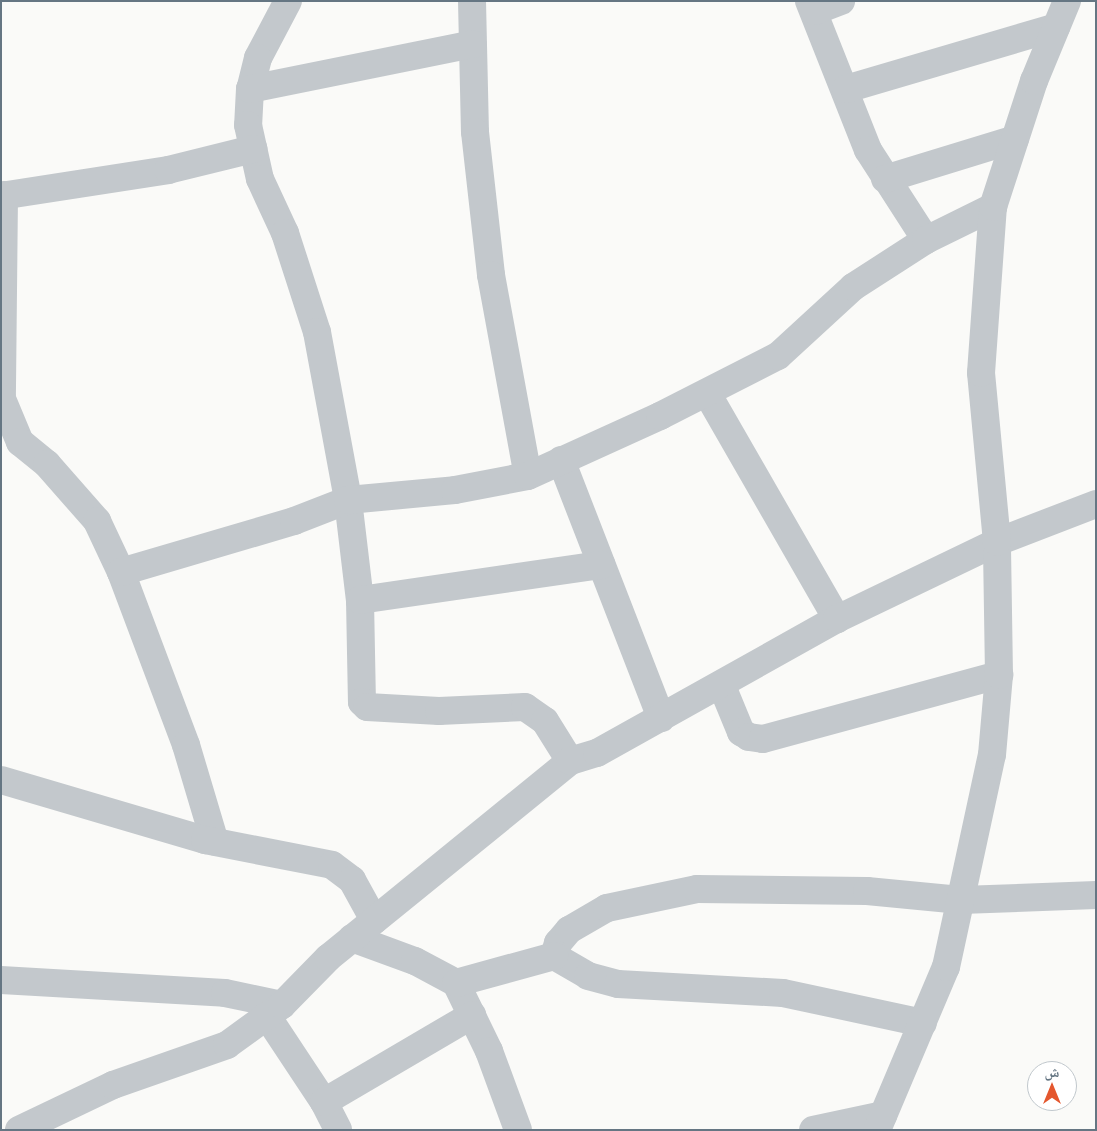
<!DOCTYPE html>
<html>
<head>
<meta charset="utf-8">
<style>
  body { margin:0 }
  #map { position:relative; width:1097px; height:1131px; overflow:hidden; background:#fafaf8; font-family:"Exo 2","Noto Naskh Arabic",sans-serif }
  div>[style] { position:absolute }
  .minor>* { height:28px; margin:-14px; padding:0 14px; transform-origin:14px; border-radius:14px; background:#c3c8cc }
  span { translate:-50% -50%; white-space:nowrap; text-align:center; line-height:1.15; -webkit-text-stroke:5px #fff; paint-order:stroke }
  .frame { position:absolute; inset:0; border:2px solid #657683; pointer-events:none }
  .north { position:absolute; left:1027px; top:1061px; width:50px; height:50px; box-sizing:border-box; background:#fff; border:1px solid #c1c8cd; border-radius:50%; rotate:0deg; font-size:14px; font-weight:700; line-height:20px; text-align:center; color:#657683 }
  .north::after { content:''; display:block; margin:auto; width:18px; height:22px; background:#e4572e; clip-path:polygon(50% 0,100% 100%,50% 72%,0 100%) }
</style>
</head>
<body>
<div id="map">
  <div class="minor">
    <div style="left:288px;top:1px;width:64px;rotate:117.8deg"></div>
    <div style="left:258px;top:58px;width:32px;rotate:104deg"></div>
    <div style="left:250px;top:89px;width:36px;rotate:93deg"></div>
    <div style="left:248px;top:125px;width:55px;rotate:77.5deg"></div>
    <div style="left:260px;top:179px;width:60px;rotate:65.2deg"></div>
    <div style="left:285px;top:233px;width:104px;rotate:72.1deg"></div>
    <div style="left:317px;top:332px;width:171px;rotate:79.5deg"></div>
    <div style="left:348px;top:500px;width:101px;rotate:83.2deg"></div>
    <div style="left:360px;top:600px;width:102px;rotate:88.9deg"></div>
    <div style="left:362px;top:702px;width:7px;rotate:45deg"></div>
    <div style="left:367px;top:707px;width:72px;rotate:3.2deg"></div>
    <div style="left:439px;top:711px;width:86px;rotate:-2.7deg"></div>
    <div style="left:525px;top:707px;width:24px;rotate:35deg"></div>
    <div style="left:545px;top:721px;width:47px;rotate:58deg"></div>
    <div style="left:472px;top:1px;width:131px;rotate:88.7deg"></div>
    <div style="left:475px;top:132px;width:144px;rotate:83.6deg"></div>
    <div style="left:491px;top:275px;width:204px;rotate:79.6deg"></div>
    <div style="left:809px;top:1px;width:160px;rotate:68.4deg"></div>
    <div style="left:868px;top:150px;width:107px;rotate:57.2deg"></div>
    <div style="left:815px;top:11px;width:28px;rotate:-21deg"></div>
    <div style="left:250px;top:89px;width:227px;rotate:-11.4deg"></div>
    <div style="left:846px;top:89px;width:219px;rotate:-16.4deg"></div>
    <div style="left:885px;top:179px;width:136px;rotate:-17.1deg"></div>
    <div style="left:4px;top:195px;width:204px;rotate:90.6deg"></div>
    <div style="left:2px;top:399px;width:47px;rotate:67.3deg"></div>
    <div style="left:20px;top:442px;width:35px;rotate:39deg"></div>
    <div style="left:47px;top:464px;width:76px;rotate:48.7deg"></div>
    <div style="left:97px;top:521px;width:56px;rotate:64.8deg"></div>
    <div style="left:121px;top:572px;width:185px;rotate:69.4deg"></div>
    <div style="left:186px;top:745px;width:101px;rotate:73.4deg"></div>
    <div style="left:1px;top:196px;width:169px;rotate:-8.8deg"></div>
    <div style="left:168px;top:170px;width:88px;rotate:-13.9deg"></div>
    <div style="left:707px;top:393px;width:261px;rotate:60.1deg"></div>
    <div style="left:561px;top:460px;width:277px;rotate:68.8deg"></div>
    <div style="left:121px;top:572px;width:180px;rotate:-16.4deg"></div>
    <div style="left:294px;top:521px;width:58px;rotate:-21.3deg"></div>
    <div style="left:348px;top:500px;width:107px;rotate:-5.3deg"></div>
    <div style="left:455px;top:490px;width:74px;rotate:-10.9deg"></div>
    <div style="left:528px;top:476px;width:145px;rotate:-24.4deg"></div>
    <div style="left:660px;top:416px;width:132px;rotate:-27deg"></div>
    <div style="left:778px;top:356px;width:102px;rotate:-42.6deg"></div>
    <div style="left:853px;top:287px;width:87px;rotate:-32.8deg"></div>
    <div style="left:926px;top:240px;width:75px;rotate:-26.2deg"></div>
    <div style="left:360px;top:600px;width:244px;rotate:-8.3deg"></div>
    <div style="left:722px;top:686px;width:50px;rotate:67.6deg"></div>
    <div style="left:741px;top:732px;width:9px;rotate:32deg"></div>
    <div style="left:749px;top:737px;width:14px;rotate:8deg"></div>
    <div style="left:763px;top:739px;width:245px;rotate:-15.2deg"></div>
    <div style="left:1px;top:780px;width:213px;rotate:16.4deg"></div>
    <div style="left:205px;top:840px;width:129px;rotate:11.1deg"></div>
    <div style="left:332px;top:865px;width:25px;rotate:37deg"></div>
    <div style="left:352px;top:880px;width:46px;rotate:61.2deg"></div>
    <div style="left:352px;top:938px;width:67px;rotate:20.1deg"></div>
    <div style="left:415px;top:961px;width:47px;rotate:28.2deg"></div>
    <div style="left:456px;top:983px;width:76px;rotate:64.1deg"></div>
    <div style="left:489px;top:1051px;width:84px;rotate:69.8deg"></div>
    <div style="left:554px;top:956px;width:14px;rotate:-73deg"></div>
    <div style="left:558px;top:943px;width:17px;rotate:-50deg"></div>
    <div style="left:569px;top:930px;width:44px;rotate:-30.1deg"></div>
    <div style="left:607px;top:908px;width:92px;rotate:-11.9deg"></div>
    <div style="left:697px;top:889px;width:170px;rotate:0.7deg"></div>
    <div style="left:867px;top:891px;width:94px;rotate:5.5deg"></div>
    <div style="left:961px;top:900px;width:135px;rotate:-2.1deg"></div>
    <div style="left:554px;top:956px;width:39px;rotate:30deg"></div>
    <div style="left:588px;top:976px;width:31px;rotate:15deg"></div>
    <div style="left:618px;top:984px;width:165px;rotate:3.1deg"></div>
    <div style="left:783px;top:993px;width:143px;rotate:12.1deg"></div>
    <div style="left:1px;top:980px;width:224px;rotate:3.3deg"></div>
    <div style="left:225px;top:993px;width:58px;rotate:11.9deg"></div>
    <div style="left:456px;top:983px;width:102px;rotate:-15.4deg"></div>
    <div style="left:267px;top:1016px;width:103px;rotate:56.5deg"></div>
    <div style="left:324px;top:1102px;width:31px;rotate:63deg"></div>
    <div style="left:324px;top:1102px;width:172px;rotate:-30.4deg"></div>
    <div style="left:19px;top:1130px;width:104px;rotate:-25.6deg"></div>
    <div style="left:113px;top:1085px;width:121px;rotate:-19.3deg"></div>
    <div style="left:227px;top:1045px;width:68px;rotate:-36deg"></div>
    <div style="left:282px;top:1005px;width:66px;rotate:-45.6deg"></div>
    <div style="left:328px;top:958px;width:312px;rotate:-39.1deg"></div>
    <div style="left:570px;top:761px;width:28px;rotate:-17deg"></div>
    <div style="left:597px;top:753px;width:275px;rotate:-29.2deg"></div>
    <div style="left:837px;top:619px;width:178px;rotate:-25.7deg"></div>
    <div style="left:997px;top:542px;width:106px;rotate:-21deg"></div>
    <div style="left:813px;top:1130px;width:72px;rotate:-12.1deg"></div>
    <div style="left:877px;top:1130px;width:177px;rotate:-67.1deg"></div>
    <div style="left:946px;top:967px;width:217px;rotate:-77.8deg"></div>
    <div style="left:992px;top:755px;width:80px;rotate:-85deg"></div>
    <div style="left:999px;top:675px;width:133px;rotate:-90.9deg"></div>
    <div style="left:997px;top:542px;width:170px;rotate:-95.4deg"></div>
    <div style="left:981px;top:373px;width:166px;rotate:-85.9deg"></div>
    <div style="left:993px;top:207px;width:133px;rotate:-72deg"></div>
    <div style="left:1034px;top:81px;width:87px;rotate:-67.6deg"></div>
  </div>
  <div class="frame"></div>
  <div class="north">ش</div>
</div>
</body>
</html>
